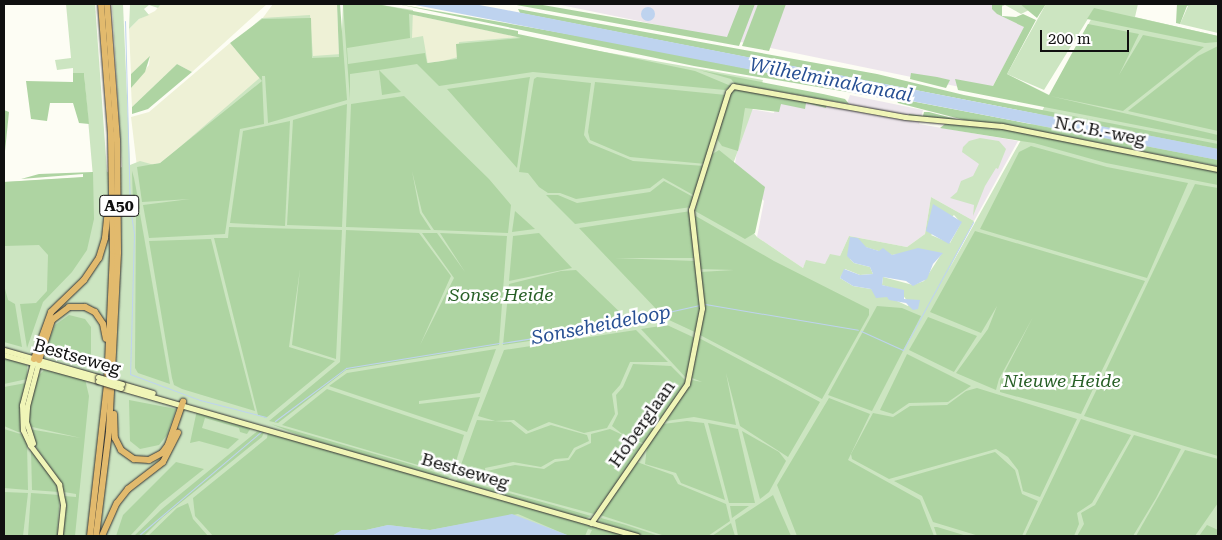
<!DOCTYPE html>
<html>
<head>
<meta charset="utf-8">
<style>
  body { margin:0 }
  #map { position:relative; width:1222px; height:540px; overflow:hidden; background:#fdfdf4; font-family:"Roboto Serif",serif }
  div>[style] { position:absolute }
  .industrial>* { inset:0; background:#ede6ec }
  .farmland>* { inset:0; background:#eef1d6 }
  .green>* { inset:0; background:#cce5c1 }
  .forest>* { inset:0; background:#aed4a2; transform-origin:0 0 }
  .water>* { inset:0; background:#bed3ef }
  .round { border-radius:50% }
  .stream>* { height:1px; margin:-0.5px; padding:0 0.5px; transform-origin:0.5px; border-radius:0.5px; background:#bed3ef }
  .roads { filter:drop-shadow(0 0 1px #323232) drop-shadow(0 0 1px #323232) }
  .secondary>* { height:5px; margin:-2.5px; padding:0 2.5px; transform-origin:2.5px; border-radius:2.5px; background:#f0f5b7 }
  .highway>* { height:6px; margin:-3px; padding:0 3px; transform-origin:3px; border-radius:3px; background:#e2ba6d }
  .bridges { filter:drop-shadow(0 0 1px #323232) drop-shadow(0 0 1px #323232) }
  .secondary-bridge>* { height:5px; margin:-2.5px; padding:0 2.5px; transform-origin:2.5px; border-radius:2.5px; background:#f0f5b7 }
  span { translate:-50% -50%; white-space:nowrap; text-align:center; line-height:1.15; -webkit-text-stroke:5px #fff; paint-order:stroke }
  .shield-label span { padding:1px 4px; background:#fff; border:1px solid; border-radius:4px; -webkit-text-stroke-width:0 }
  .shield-label { font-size:16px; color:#101010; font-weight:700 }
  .street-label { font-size:18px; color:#101010 }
  .park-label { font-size:18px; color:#286027; font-style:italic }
  .water-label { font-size:19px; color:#274f93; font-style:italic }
  .frame { position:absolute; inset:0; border:5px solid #101010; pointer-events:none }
  .scale { position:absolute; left:1040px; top:30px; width:89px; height:22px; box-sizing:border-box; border:2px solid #101010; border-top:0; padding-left:6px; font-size:15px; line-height:18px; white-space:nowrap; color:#101010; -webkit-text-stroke:4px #fff; paint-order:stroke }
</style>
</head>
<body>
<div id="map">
  <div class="industrial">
    <div style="clip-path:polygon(556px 4px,992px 4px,992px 8px,997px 14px,1025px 27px,989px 93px)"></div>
    <div style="clip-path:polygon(850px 95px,923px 110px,919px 124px,1018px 141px,974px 221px,931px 197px,925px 234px,907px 247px,849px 236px,840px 256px,825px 264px,806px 261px,803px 268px,757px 237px,764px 201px,734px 169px,744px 108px,774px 113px,778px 96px,845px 109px)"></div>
  </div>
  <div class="farmland">
    <div style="clip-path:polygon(161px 4px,267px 4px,192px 72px,177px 64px,132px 107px,131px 88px,149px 65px,150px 57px,131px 74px,129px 29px,139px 19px,155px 11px)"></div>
    <div style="clip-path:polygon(273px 4px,337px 4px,339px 57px,312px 58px,262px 19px)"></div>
    <div style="clip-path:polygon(409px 14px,523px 38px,457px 44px,458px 59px,426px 63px,410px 38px)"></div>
    <div style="clip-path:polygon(230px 43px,263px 81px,160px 163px,137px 167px,131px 117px,149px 112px)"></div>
  </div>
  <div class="green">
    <div style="clip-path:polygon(evenodd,66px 4px,95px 4px,107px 172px,122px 167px,112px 4px,123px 4px,130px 165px,140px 161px,158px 166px,263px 75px,234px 42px,262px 18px,310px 15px,313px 56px,341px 54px,343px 4px,376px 4px,413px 10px,412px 38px,423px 36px,428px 65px,458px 57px,459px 42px,520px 37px,763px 80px,722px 195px,757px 237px,803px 268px,806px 260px,825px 264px,830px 254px,840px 256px,849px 236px,907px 247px,925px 234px,931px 197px,974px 221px,948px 271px,1026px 131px,1042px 111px,1096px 10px,1094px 9px,1044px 90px,1007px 74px,1046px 4px,1138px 4px,1135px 17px,1218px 36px,1218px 536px,4px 536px,4px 182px,93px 177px,84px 73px,73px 73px,73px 68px,57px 70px,55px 60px,71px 58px,66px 4px,954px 215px,961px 223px,950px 243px,931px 235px,954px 215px,66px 4px,850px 237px,865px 247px,892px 255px,912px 252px,942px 253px,924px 281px,913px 285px,883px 277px,882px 285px,899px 290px,908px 302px,913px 300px,908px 306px,871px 289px,853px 286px,840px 278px,845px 269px,860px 275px,873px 274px,870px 267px,854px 263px,850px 259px,850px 237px)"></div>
    <div style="clip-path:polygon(130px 4px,161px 4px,158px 8px,149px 5px,144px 9px,149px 15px,139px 19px,129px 29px)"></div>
    <div style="clip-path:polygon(1001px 4px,1020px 4px,1029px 10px,1021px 14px,1005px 5px,1001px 7px)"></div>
    <div style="clip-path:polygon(1189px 4px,1218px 4px,1218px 33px,1180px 24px)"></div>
    <div style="clip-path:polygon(980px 138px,999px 141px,1006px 149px,998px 169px,996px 168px,985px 186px,973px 216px,974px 205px,950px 198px,957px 192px,961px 181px,973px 176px,979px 164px,962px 152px,963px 147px,969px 141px)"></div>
  </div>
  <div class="forest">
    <div style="clip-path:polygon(337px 4px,340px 4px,347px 100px,268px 123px,265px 76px,262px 76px,264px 124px,240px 129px,225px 234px,149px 238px,143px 205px,190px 199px,142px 202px,137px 167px,160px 163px,262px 81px,230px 43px,262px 19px,311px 18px,312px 58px,339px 57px)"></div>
    <div style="clip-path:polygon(evenodd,343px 4px,376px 4px,518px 31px,518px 34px,695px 71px,731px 86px,725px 90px,533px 72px,439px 86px,417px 64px,379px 70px,401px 92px,382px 95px,379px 70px,350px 74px,350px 100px,343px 4px,409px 14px,517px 37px,521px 38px,456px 44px,457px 59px,427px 63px,425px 53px,348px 64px,347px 48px,410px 38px,409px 14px)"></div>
    <div style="clip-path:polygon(397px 4px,608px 41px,851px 89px,853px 93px,694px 66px)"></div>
    <div style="clip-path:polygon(511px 4px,537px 4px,727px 37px,740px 4px,755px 4px,739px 46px)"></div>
    <div style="clip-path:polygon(758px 4px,786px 4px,769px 51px,742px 46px)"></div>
    <div style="clip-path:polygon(992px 4px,1002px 4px,1002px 16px,1016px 17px,1023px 14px,1036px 20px,1007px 74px,1049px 95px,1088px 24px,1139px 34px,1119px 75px,1143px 35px,1204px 47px,1123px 111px,1050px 96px,1218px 135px,1218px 141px,958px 90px,955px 79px,993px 86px,1024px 27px,997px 14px,992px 9px)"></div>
    <div style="clip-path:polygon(1020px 4px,1046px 4px,1037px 18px)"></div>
    <div style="clip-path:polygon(1177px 4px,1194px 4px,1187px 6px,1180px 24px,1176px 23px)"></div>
    <div style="clip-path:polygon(1094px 8px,1218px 36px,1218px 42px,1205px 43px,1087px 19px)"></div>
    <div style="clip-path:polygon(518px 9px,877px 74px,964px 95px,1218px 144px,1218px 149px,520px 13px)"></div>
    <div style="clip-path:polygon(1218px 46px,1218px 131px,1128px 111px,1198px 56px)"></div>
    <div style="clip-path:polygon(150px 56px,145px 72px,131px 88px,131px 74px)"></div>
    <div style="clip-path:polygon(177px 64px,192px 72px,148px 109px,132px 114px,132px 107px)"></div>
    <div style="clip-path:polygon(699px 70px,823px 94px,845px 99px,849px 104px,735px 84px,731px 79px)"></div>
    <div style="clip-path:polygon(73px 73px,84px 73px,89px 124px,79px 123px,73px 103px,50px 103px,47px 121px,31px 119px,26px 81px,73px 82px)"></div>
    <div style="clip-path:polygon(911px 73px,937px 77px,950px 80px,946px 88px,910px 79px)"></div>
    <div style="clip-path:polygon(530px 77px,529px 82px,517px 168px,447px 89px)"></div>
    <div style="clip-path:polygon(537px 77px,591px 83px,584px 135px,589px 143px,633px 161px,705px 166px,695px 196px,663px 178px,650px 188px,576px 199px,560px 193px,548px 193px,539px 187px,528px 173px,519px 172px,534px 79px)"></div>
    <div style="clip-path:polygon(595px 82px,726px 95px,706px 164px,630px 157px,590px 140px,588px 132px)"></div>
    <div style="clip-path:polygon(736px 87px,827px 104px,826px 108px,806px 103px,805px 109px,781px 104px,779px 112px,745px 108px,738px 151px,722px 146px,717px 139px,729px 93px)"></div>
    <div style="clip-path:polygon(404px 96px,489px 179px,511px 205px,508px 233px,434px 230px,422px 212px,412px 171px,420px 213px,431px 230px,346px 227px,351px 104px)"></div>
    <div style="clip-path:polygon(895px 98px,1218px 160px,1218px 166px,1018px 127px,968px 121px,898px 103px)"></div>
    <div style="clip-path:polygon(347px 104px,342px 227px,287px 225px,293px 120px)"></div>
    <div style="clip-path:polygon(4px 110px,9px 112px,4px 161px)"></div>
    <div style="clip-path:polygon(924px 112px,929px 112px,960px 120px,909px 116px,909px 114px,923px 116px)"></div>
    <div style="clip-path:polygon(290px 121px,285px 226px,230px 223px,243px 131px)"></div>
    <div style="clip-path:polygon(945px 124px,991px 126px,1218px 170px,1218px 185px,1106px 163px,1034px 143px,940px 128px)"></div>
    <div style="clip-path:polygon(1031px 146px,1107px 167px,1188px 183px,1147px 278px,980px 229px,1019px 152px)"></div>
    <div style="clip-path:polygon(719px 150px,765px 187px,755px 233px,745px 239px,695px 211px,711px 155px)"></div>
    <div style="clip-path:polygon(132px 171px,134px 178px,140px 209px,133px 206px)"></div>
    <div style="clip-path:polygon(93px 172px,94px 219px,87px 250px,72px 272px,43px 302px,27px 348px,20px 304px,36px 303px,47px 291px,48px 255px,39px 245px,4px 246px,4px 182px,83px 177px,83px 174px,21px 179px,39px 174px)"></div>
    <div style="clip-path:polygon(664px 181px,695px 198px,691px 207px,575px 224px,546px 195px,558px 195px,577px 203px,650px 192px)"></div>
    <div style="clip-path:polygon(1195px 184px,1218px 188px,1218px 456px,1084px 416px)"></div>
    <div style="clip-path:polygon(136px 211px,140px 214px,170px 384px,138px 373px,135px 368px)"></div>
    <div style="clip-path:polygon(515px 211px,535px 229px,512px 232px)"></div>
    <div style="clip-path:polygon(691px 211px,694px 258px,615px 258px,695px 261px,701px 306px,697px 333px,669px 320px,503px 345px,509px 284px,561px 271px,576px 270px,626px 318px,660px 313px,579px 228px)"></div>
    <div style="clip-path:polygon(694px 215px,774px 261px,869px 309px,869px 315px,822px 399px,700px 335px,704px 309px,700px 272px,734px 270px,699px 269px)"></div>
    <div style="clip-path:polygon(229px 227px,342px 230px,336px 359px,292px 345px,300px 269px,289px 347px,335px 361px,266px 418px,258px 415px,214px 238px,228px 238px)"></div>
    <div style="clip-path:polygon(346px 230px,419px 233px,451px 276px,420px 345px,454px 278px,422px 233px,437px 233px,465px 272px,440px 233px,507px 236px,499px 345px,346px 370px,278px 423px,269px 421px,340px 362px)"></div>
    <div style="clip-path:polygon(975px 231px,1145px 281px,1081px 414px,1000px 392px,1000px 381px,1033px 317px,999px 379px,996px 390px,956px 373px,988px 329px,997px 306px,981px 333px,930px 312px)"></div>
    <div style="clip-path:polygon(539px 233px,572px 268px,509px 281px,513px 236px)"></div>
    <div style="clip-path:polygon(211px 239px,227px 303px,255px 411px,182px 389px,174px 385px,172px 378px,149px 241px)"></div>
    <div style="clip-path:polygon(4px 285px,8px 300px,15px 304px,22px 347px,4px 342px)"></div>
    <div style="clip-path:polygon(877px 306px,902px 308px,921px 316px,872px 411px,828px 395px)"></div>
    <div style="clip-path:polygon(69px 315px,85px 319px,91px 327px,91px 364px,51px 354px,46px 349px,55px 325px)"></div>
    <div style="clip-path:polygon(928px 317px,977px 336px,954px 372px,909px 350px)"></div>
    <div style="clip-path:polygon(667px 325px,695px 338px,687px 379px,641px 329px)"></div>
    <div style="clip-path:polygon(636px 330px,668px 362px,630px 362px,620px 385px,612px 394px,615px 414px,607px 428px,584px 433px,549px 422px,528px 431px,514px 420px,495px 421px,478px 416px,504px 350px)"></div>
    <div style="clip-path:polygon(699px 338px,820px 402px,788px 457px,740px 426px,726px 373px,736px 425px,694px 417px,666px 421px,692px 380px,702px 382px,692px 378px)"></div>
    <div style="clip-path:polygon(496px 349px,480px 393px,419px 401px,419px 404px,480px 397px,467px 432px,329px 386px,347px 373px)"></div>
    <div style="clip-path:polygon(907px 354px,971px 386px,948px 402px,909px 403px,893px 414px,880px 410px)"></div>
    <div style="clip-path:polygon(4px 358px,27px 365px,27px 379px,4px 384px)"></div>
    <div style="clip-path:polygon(633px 364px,671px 366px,687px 382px,645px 444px,626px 437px,612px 426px,618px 414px,616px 395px,623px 387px)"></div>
    <div style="clip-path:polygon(44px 370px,85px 379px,89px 396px,75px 536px,61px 536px,64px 496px,76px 497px,76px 494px,64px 492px,58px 478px,36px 447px,29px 429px,81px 438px,28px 426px,30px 401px,38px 376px)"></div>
    <div style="clip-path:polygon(26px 383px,22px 400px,23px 432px,18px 432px,4px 426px,4px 387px)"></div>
    <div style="clip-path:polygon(977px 388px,1077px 419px,1040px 497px,1023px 491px,1018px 470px,1008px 457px,996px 449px,889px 479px,852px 459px,851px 454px,873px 413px,893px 417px,910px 406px,947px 405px,966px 391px)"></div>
    <div style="clip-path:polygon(327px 389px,464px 435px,452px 475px,282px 425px)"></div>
    <div style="clip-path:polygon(829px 398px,870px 414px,848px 460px,920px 500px,934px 536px,797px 536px,777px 485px)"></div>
    <div style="clip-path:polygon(129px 400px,176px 409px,167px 435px,159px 445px,140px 449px,130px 441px)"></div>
    <div style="clip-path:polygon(197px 410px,252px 426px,247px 434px,240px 432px,239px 428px,205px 418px,202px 428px,239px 439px,228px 449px,199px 441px,190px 443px)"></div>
    <div style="clip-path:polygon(1081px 419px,1131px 435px,1092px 503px,1077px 513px,1079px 524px,1074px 536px,1025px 536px)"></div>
    <div style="clip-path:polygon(477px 420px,511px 422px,526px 434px,551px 425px,587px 435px,589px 441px,574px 448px,568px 458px,555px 459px,541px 467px,513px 462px,485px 468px,486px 475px,508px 480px,507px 490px,457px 476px)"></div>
    <div style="clip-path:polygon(687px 421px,704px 423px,725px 500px,681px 483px,676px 473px,645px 464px,647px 447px,663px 424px)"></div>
    <div style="clip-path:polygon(708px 423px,738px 429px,755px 503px,729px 503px)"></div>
    <div style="clip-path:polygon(271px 424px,410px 464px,450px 477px,447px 479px,308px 439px)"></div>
    <div style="clip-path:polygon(4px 429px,24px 435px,27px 443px,28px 490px,4px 488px)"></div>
    <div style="clip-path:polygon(260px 429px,265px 430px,262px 437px,163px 517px,144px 536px,134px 536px,162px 509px)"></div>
    <div style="clip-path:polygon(610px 429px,644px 445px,594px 514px,509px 491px,511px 478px,487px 471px,515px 465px,544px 469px,555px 462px,569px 460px,576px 450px,591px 443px,591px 434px)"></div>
    <div style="clip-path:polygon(268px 431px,631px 536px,589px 536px,592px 530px,588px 529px,585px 536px,569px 536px,518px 514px,430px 530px,388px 525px,366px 530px,342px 530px,332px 536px,213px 536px,195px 516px,193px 498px,267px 438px)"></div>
    <div style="clip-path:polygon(742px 431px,779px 452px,786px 461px,769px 492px,760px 499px)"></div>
    <div style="clip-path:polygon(1134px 435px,1181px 449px,1156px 498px,1133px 536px,1077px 536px,1084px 524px,1081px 513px,1095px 505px)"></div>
    <div style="clip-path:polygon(31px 449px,56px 484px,59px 492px,32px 490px)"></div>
    <div style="clip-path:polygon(1185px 450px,1218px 459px,1218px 503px,1195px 536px,1136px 536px)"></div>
    <div style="clip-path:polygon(995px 452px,1015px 470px,1022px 494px,1038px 501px,1022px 536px,979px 536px,933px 522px,922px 496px,894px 481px)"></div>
    <div style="clip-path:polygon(176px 462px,204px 469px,160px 504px,130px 536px,116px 536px,123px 515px)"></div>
    <div style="clip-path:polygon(637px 462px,673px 475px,678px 484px,726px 504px,730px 521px,708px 536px,665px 536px,600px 515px)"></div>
    <div style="clip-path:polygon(458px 479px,553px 505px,591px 516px,585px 519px,455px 481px)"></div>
    <div style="clip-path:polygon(4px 492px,28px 493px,23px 536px,4px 536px)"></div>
    <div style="left:31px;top:493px;width:29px;height:43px;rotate:4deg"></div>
    <div style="clip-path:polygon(773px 495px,791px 536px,738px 536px,735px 520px)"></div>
    <div style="clip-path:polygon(188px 503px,193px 519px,208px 536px,148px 536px,177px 508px)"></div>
    <div style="clip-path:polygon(730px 506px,749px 506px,732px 518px)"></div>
    <div style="clip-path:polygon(601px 518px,626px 525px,659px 536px,645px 536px,599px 522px)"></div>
    <div style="clip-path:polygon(731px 523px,735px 536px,712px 536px,718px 532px)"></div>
    <div style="clip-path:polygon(1207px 525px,1218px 530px,1218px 536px,1199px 536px)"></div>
    <div style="clip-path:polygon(934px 527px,937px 527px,967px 536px,937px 536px)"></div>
  </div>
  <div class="water">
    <div style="clip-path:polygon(410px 4px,474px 4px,501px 9px,1218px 149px,1218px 160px,896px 98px,892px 100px,853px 93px,851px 89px)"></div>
    <div class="round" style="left:641px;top:7px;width:14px;height:14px"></div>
    <div style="clip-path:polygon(933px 204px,962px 222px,949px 244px,926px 231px)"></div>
    <div style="clip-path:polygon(850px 237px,858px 238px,866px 247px,879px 251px,883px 248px,892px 255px,918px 248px,943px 253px,933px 264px,927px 279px,913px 286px,906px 281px,883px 277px,882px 285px,904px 290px,904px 299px,920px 300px,918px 309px,913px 310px,906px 303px,889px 300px,887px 297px,876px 298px,871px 289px,853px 286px,840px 278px,844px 269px,860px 275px,873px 274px,870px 267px,854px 263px,847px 256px)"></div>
    <div style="clip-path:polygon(512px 514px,570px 536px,332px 536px,342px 530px,366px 530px,388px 525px,430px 530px)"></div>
  </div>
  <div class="stream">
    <div style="left:125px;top:21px;width:187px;rotate:88.5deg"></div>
    <div style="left:130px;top:208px;width:26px;rotate:81deg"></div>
    <div style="left:134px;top:234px;width:140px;rotate:91.6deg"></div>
    <div style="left:130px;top:374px;width:75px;rotate:20.4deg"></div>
    <div style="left:200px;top:400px;width:68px;rotate:14.4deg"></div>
    <div style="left:705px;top:304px;width:155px;rotate:9.6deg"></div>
    <div style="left:861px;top:331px;width:46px;rotate:24.3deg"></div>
    <div style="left:903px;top:350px;width:146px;rotate:-61.3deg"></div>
    <div style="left:502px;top:343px;width:96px;rotate:-9deg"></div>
    <div style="left:597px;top:328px;width:105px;rotate:-12.7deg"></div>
    <div style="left:275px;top:421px;width:89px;rotate:-36.7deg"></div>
    <div style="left:346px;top:368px;width:155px;rotate:-9.3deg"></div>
    <div style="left:138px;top:536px;width:164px;rotate:-40.3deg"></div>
  </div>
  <div class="roads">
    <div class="secondary">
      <div style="left:4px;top:350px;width:98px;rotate:16deg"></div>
      <div style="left:4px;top:355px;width:98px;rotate:15.5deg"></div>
      <div style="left:34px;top:359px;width:48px;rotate:104.6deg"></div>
      <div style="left:22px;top:405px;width:25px;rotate:88deg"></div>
      <div style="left:23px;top:430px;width:17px;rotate:65deg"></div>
      <div style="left:30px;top:445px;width:49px;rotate:53.4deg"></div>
      <div style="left:59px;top:484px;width:21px;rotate:79deg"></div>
      <div style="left:63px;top:505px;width:31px;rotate:96deg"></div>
      <div style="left:122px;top:384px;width:32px;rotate:16deg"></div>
      <div style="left:121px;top:388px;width:537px;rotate:16deg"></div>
      <div style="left:33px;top:443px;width:22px;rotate:-108deg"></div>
      <div style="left:26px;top:422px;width:16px;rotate:-86deg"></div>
      <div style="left:27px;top:406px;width:48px;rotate:-75.4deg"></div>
      <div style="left:591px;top:523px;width:169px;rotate:-55.4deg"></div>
      <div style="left:687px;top:384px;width:77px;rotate:-78.8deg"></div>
      <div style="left:702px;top:308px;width:99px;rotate:-96.4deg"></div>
      <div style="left:691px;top:210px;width:124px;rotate:-72.6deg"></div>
      <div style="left:728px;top:92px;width:8px;rotate:-50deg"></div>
      <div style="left:733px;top:86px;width:175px;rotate:10.2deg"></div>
      <div style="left:905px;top:117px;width:97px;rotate:5.3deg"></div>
      <div style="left:1002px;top:126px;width:220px;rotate:11.3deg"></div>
    </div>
    <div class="highway">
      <div style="left:34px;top:359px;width:50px;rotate:-70.1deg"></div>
      <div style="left:51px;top:312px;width:46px;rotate:-44.1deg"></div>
      <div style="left:84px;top:280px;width:27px;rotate:-56deg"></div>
      <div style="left:99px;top:258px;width:21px;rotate:-73deg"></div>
      <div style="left:105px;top:238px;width:31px;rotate:-84deg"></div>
      <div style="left:39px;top:360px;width:42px;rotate:-72deg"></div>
      <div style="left:52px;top:320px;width:21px;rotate:-37deg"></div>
      <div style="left:69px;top:307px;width:16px"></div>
      <div style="left:85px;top:307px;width:11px;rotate:27deg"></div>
      <div style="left:95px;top:312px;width:14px;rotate:56deg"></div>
      <div style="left:103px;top:324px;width:15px;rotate:79deg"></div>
      <div style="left:114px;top:414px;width:24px;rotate:88deg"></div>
      <div style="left:115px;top:438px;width:13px;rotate:63deg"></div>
      <div style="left:121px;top:450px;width:16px;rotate:35deg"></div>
      <div style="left:134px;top:459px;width:15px;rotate:4deg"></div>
      <div style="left:149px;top:460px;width:15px;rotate:-28deg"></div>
      <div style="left:162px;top:453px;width:10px;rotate:-53deg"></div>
      <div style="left:168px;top:445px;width:46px;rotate:-70.8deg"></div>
      <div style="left:90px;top:536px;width:152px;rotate:-83.6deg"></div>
      <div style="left:107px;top:385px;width:134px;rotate:-87.4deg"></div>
      <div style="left:113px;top:251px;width:117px;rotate:-91deg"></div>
      <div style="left:111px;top:134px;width:130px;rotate:-94.4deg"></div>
      <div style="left:96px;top:536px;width:106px;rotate:-82.9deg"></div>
      <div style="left:109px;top:431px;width:179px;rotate:-87.1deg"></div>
      <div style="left:118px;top:252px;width:112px;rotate:-90.5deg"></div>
      <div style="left:117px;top:140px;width:136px;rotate:-94.2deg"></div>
      <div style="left:102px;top:536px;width:36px;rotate:-66deg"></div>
      <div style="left:117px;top:503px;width:18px;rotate:-52deg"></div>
      <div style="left:128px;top:489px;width:44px;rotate:-37.6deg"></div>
      <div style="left:163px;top:462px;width:33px;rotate:-63deg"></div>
    </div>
  </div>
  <div class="bridges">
    <div class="secondary-bridge">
      <div style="left:98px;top:377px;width:25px;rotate:16deg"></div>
      <div style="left:98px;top:381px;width:24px;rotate:17deg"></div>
    </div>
  </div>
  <div class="shield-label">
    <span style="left:119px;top:206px">A50</span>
  </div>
  <div class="street-label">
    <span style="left:1100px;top:131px;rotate:11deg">N.C.B.-weg</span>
    <span style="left:77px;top:357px;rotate:16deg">Bestseweg</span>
    <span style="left:642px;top:424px;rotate:-55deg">Hoberglaan</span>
    <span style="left:465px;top:471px;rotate:16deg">Bestseweg</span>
  </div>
  <div class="park-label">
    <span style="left:501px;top:295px">Sonse Heide</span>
    <span style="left:1062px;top:381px">Nieuwe Heide</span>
  </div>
  <div class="water-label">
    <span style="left:831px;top:80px;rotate:11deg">Wilhelminakanaal</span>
    <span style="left:601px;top:325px;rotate:-11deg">Sonseheideloop</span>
  </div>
  <div class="frame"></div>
  <div class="scale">200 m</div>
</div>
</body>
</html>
